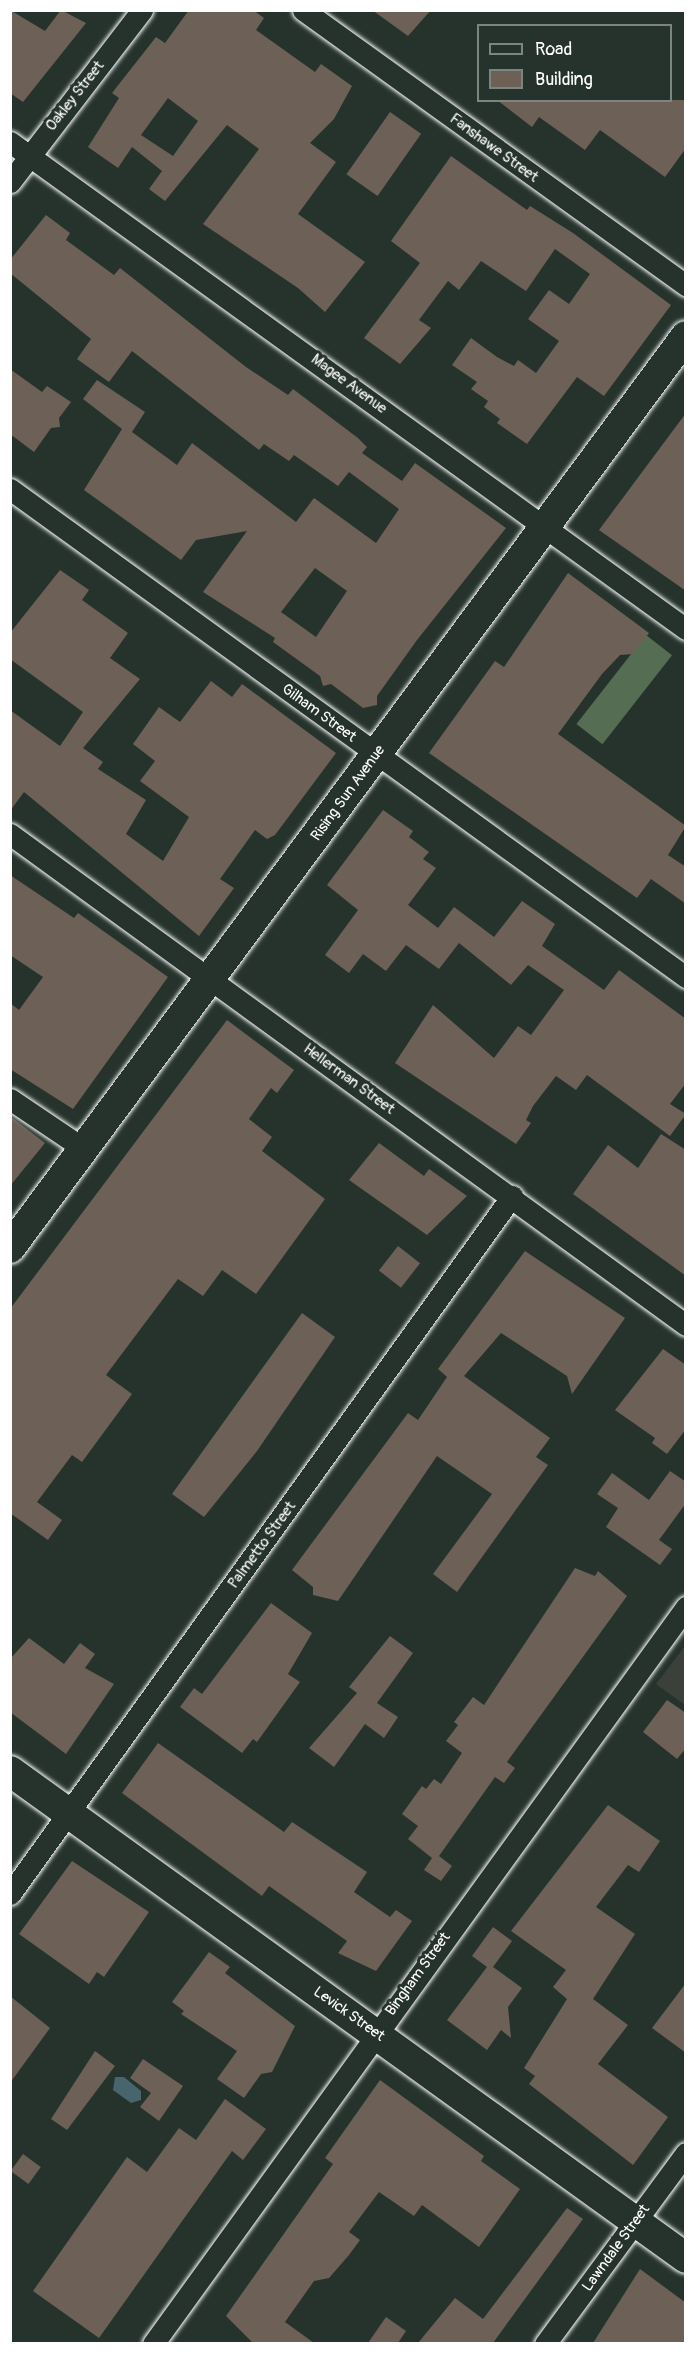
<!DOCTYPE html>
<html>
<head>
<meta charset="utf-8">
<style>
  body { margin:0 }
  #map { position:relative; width:696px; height:2354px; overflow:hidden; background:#26332d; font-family:Pangolin,sans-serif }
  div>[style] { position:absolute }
  .built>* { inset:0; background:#3b403a }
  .green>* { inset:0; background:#556d53; transform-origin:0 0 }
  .water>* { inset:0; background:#48656e }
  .building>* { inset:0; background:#6c6057; transform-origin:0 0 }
  .roads { filter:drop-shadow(0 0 2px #fff) drop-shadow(0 0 2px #fff) }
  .minor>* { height:21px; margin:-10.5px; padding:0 10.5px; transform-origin:10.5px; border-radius:10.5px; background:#26332d }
  .secondary>* { height:30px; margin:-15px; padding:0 15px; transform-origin:15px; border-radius:15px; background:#26332d }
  span { translate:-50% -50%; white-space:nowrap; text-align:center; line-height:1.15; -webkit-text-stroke:6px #26332d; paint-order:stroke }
  .street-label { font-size:15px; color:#fff }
  .frame { position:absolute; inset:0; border:12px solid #fff; pointer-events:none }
  .legend { position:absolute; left:477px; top:24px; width:195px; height:78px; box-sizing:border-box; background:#26332d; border:2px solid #7d8581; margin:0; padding:8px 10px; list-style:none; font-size:18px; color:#fff }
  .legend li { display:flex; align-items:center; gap:12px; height:30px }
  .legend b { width:30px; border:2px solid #7d8581 }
</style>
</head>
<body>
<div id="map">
  <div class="built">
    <div style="clip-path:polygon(685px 1646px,685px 1705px,656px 1684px)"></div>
  </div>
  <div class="green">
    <div style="left:646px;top:635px;width:33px;height:113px;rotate:38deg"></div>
  </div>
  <div class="water">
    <div style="clip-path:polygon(115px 2077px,124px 2077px,141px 2091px,141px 2100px,131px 2103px,113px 2090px)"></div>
  </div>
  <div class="building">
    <div style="clip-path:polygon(10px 10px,45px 31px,61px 10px,86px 23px,23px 102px,10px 93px)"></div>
    <div style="clip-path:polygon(evenodd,189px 10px,253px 10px,264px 18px,256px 30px,315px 72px,321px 64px,352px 86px,334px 119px,310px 143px,336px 162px,298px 214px,365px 262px,325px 312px,298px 288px,203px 224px,259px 149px,227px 125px,165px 201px,149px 189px,162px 171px,132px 147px,118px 168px,88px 147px,119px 98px,112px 93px,156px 37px,165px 43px,189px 10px,168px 98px,198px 121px,173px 156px,141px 135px,168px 98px)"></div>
    <div style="clip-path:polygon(372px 10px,431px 10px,408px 36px)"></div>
    <div style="clip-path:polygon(497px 100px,686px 100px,686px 148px,665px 177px,600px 130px,585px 150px,539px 117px,532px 127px)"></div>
    <div style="left:390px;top:112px;width:38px;height:76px;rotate:35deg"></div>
    <div style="clip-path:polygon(451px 156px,527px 210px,530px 206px,573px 233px,671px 305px,604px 396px,577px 377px,527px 444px,497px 423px,500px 419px,484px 407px,488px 401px,471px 389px,477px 382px,452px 365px,471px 338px,497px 357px,514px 366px,518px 360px,536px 373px,559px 341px,528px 319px,549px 290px,569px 304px,590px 274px,555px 249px,526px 291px,481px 261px,459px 290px,448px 281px,419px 320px,431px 328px,400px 364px,364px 338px,420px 263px,391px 241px)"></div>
    <div style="clip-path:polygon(evenodd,46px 215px,70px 233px,66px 240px,114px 275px,120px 268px,246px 367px,288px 395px,293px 389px,358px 438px,367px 447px,362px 453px,402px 481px,415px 463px,506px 528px,417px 640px,377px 696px,377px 705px,363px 708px,331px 684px,323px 686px,320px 676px,273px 642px,275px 638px,203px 592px,247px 531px,196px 540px,181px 560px,84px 490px,122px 429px,83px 399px,97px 380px,145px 412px,132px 432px,177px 465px,192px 443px,296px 522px,314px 498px,376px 543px,399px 509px,349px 472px,338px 486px,294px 455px,289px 461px,264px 444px,259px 450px,132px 351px,109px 382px,77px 359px,91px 339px,10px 273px,10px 260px,46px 215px,315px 568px,347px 591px,316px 637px,281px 612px,315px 568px)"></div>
    <div style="clip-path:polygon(10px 369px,42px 392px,47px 386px,71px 402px,59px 418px,60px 427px,51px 428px,34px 452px,10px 434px)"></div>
    <div style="clip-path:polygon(686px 413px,686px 591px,599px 530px)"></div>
    <div style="clip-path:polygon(60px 570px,89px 590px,82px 600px,128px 633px,110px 658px,140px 679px,83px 748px,103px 762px,98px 769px,146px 800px,126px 834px,163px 861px,189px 817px,140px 781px,155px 761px,133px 744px,159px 707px,180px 722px,211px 681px,232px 697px,242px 684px,336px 753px,275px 835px,267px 839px,255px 830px,220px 879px,234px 888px,199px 936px,24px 792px,10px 811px,10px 710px,60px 746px,83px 712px,10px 659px,10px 633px)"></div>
    <div style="clip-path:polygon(568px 573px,649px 633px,633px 654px,620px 655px,602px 674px,558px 734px,686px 826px,668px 855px,686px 867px,686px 904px,651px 879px,637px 898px,429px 753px,495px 661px,504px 667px)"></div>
    <div style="clip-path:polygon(383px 810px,413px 831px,409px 837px,429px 852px,423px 859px,436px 868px,408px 905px,438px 928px,454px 907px,494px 937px,522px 901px,555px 924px,542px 946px,604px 990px,619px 970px,686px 1019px,686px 1083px,670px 1104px,686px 1114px,670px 1136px,587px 1075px,576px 1090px,556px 1076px,533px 1106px,526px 1120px,531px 1123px,516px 1144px,395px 1063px,433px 1005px,494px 1058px,518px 1026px,531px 1035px,564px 990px,528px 965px,511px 985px,459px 943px,439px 969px,406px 945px,386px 971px,363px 954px,349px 973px,325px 955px,358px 910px,327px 885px)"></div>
    <div style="clip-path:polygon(10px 875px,74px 918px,78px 913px,168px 977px,73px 1109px,10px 1069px,10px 1003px,19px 1010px,43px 977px,10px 955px)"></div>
    <div style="clip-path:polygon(227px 1020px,294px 1070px,277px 1093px,271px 1088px,249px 1119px,272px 1137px,262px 1151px,325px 1199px,256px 1294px,222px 1270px,203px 1296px,178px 1279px,106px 1375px,132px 1394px,82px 1462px,72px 1455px,37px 1502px,62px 1520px,48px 1540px,10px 1513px,10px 1309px)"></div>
    <div style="clip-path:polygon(10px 1116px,45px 1143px,10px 1186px)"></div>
    <div style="clip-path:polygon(661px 1134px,686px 1150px,686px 1276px,573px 1194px,608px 1145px,638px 1168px)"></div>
    <div style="clip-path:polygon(379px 1143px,424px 1176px,429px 1169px,467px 1196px,427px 1235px,349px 1180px)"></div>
    <div style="left:398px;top:1246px;width:28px;height:31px;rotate:38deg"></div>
    <div style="clip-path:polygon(525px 1251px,625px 1318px,572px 1394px,567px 1376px,501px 1333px,464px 1376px,550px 1438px,536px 1457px,548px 1465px,457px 1592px,433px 1574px,492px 1494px,437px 1456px,338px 1601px,313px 1595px,313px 1587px,292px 1570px,408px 1413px,418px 1420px,447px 1377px,438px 1369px)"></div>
    <div style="clip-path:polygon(302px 1313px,335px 1337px,257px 1451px,204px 1517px,172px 1494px)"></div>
    <div style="clip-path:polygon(663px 1349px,686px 1365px,686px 1429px,667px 1454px,652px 1443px,655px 1438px,615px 1410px)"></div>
    <div style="clip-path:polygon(670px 1471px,686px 1482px,686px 1503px,659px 1540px,672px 1549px,660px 1565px,606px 1527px,618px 1508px,597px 1494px,612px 1473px,649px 1500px)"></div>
    <div style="clip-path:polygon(575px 1568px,595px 1576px,598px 1571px,627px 1596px,507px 1762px,515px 1768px,504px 1783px,495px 1777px,439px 1856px,452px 1866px,441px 1881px,424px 1870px,432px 1858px,408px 1839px,418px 1826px,402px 1814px,422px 1786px,426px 1789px,434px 1779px,441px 1784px,462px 1753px,446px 1741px,458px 1725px,454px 1722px,473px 1697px,484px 1705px)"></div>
    <div style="clip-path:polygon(271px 1603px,312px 1633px,288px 1674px,300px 1682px,257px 1742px,253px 1739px,242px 1753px,180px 1707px,194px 1688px,202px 1694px)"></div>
    <div style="clip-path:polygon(390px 1636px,413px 1653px,377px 1703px,398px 1717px,384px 1738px,365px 1724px,334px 1767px,309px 1748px,357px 1693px,349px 1687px)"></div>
    <div style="clip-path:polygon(29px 1638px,64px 1664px,80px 1643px,95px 1654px,85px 1668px,114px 1684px,66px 1754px,10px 1712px,10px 1659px)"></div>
    <div style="clip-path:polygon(667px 1700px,686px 1713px,686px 1748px,677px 1759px,643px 1732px)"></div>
    <div style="clip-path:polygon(158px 1743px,284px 1832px,292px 1822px,367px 1872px,354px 1892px,390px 1917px,396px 1910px,412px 1921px,376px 1971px,338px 1953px,347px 1941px,269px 1886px,262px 1896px,122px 1793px)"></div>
    <div style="clip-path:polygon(608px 1805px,660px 1841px,639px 1872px,628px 1865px,596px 1907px,635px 1934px,593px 1999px,628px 2025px,598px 2064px,668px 2117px,633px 2165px,529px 2084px,535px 2076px,524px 2068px,567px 1999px,553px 1987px,566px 1970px,511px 1931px)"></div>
    <div style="clip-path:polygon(72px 1861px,149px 1912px,104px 1977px,97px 1972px,89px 1984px,19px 1934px)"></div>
    <div style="clip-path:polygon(493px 1927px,512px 1941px,493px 1967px,522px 1988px,508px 2007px,511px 2038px,501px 2030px,487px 2050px,447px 2020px,487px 1967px,472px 1956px)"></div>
    <div style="clip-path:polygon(209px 1952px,230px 1967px,225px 1973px,295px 2026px,272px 2072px,261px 2074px,244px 2098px,217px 2079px,237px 2051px,181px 2014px,184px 2011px,172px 2002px)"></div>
    <div style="clip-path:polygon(686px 1983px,686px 2053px,652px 2028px)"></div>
    <div style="clip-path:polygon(10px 1996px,50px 2028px,10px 2083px)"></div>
    <div style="clip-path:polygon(95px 2051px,115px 2066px,67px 2130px,51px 2119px)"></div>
    <div style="clip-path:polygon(143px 2059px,183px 2086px,159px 2121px,140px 2107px,151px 2093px,130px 2078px)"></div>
    <div style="clip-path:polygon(380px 2080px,484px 2156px,481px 2161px,520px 2189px,479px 2247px,422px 2205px,414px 2216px,379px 2192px,349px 2232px,360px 2240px,349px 2255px,329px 2278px,314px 2281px,285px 2322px,314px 2343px,253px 2343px,226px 2316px,333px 2164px,325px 2158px)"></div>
    <div style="clip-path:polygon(225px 2099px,266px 2129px,243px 2160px,232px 2151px,99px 2338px,33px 2291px,127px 2157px,147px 2172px,179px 2128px,196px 2140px)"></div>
    <div style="left:23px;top:2154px;width:22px;height:21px;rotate:36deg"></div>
    <div style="clip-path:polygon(567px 2208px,583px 2219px,493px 2343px,418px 2343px,455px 2298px,483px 2319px)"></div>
    <div style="clip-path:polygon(640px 2269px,686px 2303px,686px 2343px,593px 2343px)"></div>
    <div style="clip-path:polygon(386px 2317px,406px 2331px,398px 2343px,368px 2343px)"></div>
  </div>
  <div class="roads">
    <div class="minor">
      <div style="left:303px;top:10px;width:472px;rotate:35.7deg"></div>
      <div style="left:10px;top:142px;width:833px;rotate:35.77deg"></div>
      <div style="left:10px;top:182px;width:217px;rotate:-52.5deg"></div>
      <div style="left:10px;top:489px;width:834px;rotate:35.83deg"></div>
      <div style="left:10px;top:834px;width:835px;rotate:35.99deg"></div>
      <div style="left:10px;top:1099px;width:89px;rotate:34deg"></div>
      <div style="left:10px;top:1894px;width:860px;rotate:-54.28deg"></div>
      <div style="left:153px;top:2344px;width:910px;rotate:-54.13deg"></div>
      <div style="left:545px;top:2344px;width:237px;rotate:-53.6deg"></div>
    </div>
    <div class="secondary">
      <div style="left:10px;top:1248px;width:1135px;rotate:-53.45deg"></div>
      <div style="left:10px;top:1771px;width:833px;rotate:35.77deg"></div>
    </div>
  </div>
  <div class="street-label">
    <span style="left:75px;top:96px;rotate:-52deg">Oakley Street</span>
    <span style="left:494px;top:148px;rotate:36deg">Fanshawe Street</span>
    <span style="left:349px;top:384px;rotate:36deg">Magee Avenue</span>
    <span style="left:319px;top:713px;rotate:36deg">Gilham Street</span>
    <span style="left:348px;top:793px;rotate:-54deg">Rising Sun Avenue</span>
    <span style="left:349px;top:1079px;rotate:36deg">Hellerman Street</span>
    <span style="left:262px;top:1545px;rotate:-54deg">Palmetto Street</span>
    <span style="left:418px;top:1974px;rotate:-54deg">Bingham Street</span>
    <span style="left:349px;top:2014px;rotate:35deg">Levick Street</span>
    <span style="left:616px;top:2248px;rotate:-54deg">Lawndale Street</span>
  </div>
  <div class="frame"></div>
  <ul class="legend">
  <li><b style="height:8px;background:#26332d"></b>Road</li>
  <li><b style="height:16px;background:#6c6057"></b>Building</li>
  </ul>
</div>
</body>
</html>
